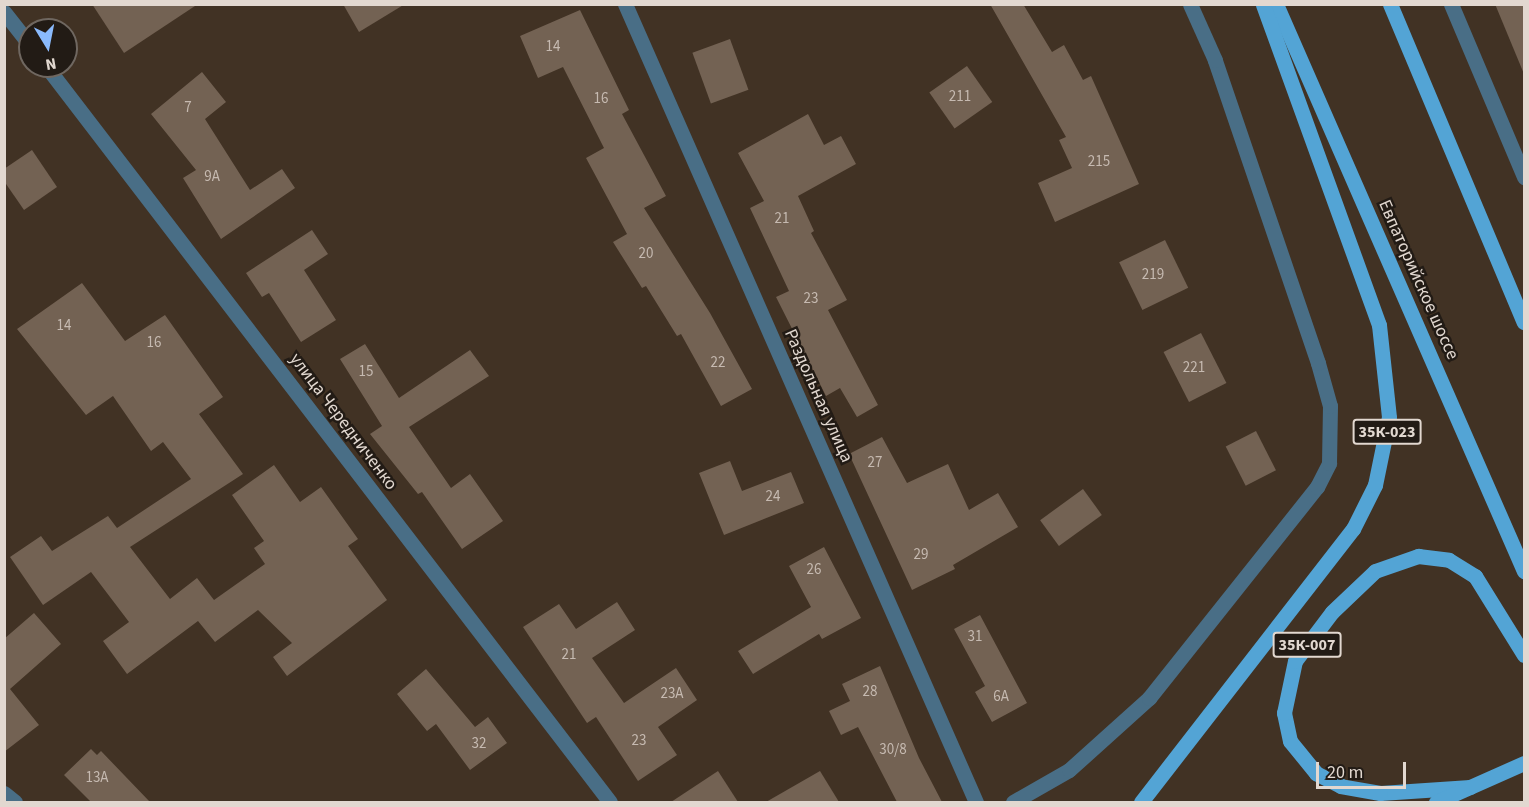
<!DOCTYPE html>
<html>
<head>
<meta charset="utf-8">
<style>
  body { margin:0 }
  #map { position:relative; width:1529px; height:807px; overflow:hidden; background:#413224; font-family:"Source Sans 3",sans-serif }
  div>[style] { position:absolute }
  .building>* { inset:0; background:#736253; transform-origin:0 0 }
  .minor>* { height:15px; margin:-7.5px; padding:0 7.5px; transform-origin:7.5px; border-radius:7.5px; background:#496e86 }
  .major>* { height:15px; margin:-7.5px; padding:0 7.5px; transform-origin:7.5px; border-radius:7.5px; background:#53a4d5 }
  span { translate:-50% -50%; white-space:nowrap; text-align:center; line-height:1.15; -webkit-text-stroke:5px #221b15; paint-order:stroke }
  .number-label { font-size:15px; color:#c6bab1 }
  .number-label span { -webkit-text-stroke-width:0 }
  .shield-label span { padding:2px 4px; background:#221b15; border:2px solid; border-radius:4px; -webkit-text-stroke-width:0 }
  .shield-label { font-size:16px; color:#e2d8d0; font-weight:700 }
  .street-label { font-size:18px; color:#e2d8d0 }
  .frame { position:absolute; inset:0; border:6px solid #e2d8d0; pointer-events:none }
  .north { position:absolute; left:18px; top:18px; width:60px; height:60px; box-sizing:border-box; background:#221b15; border:2px solid #6f6760; border-radius:50%; rotate:170deg; font-size:16px; font-weight:700; line-height:24px; text-align:center; color:#e2d8d0 }
  .north::after { content:''; display:block; margin:auto; width:21px; height:27px; background:#8abafc; clip-path:polygon(50% 0,100% 100%,50% 72%,0 100%) }
  .scale { position:absolute; left:1316px; top:762px; width:90px; height:27px; box-sizing:border-box; border:3px solid #e2d8d0; border-top:0; padding-left:8px; font-size:18px; line-height:21px; white-space:nowrap; color:#e2d8d0; -webkit-text-stroke:4px #221b15; paint-order:stroke }
</style>
</head>
<body>
<div id="map">
  <div class="building">
    <div style="clip-path:polygon(92px 4px,198px 4px,124px 53px)"></div>
    <div style="clip-path:polygon(343px 4px,405px 4px,359px 32px)"></div>
    <div style="clip-path:polygon(990px 4px,1023px 4px,1052px 52px,1064px 45px,1083px 80px,1091px 76px,1139px 184px,1055px 222px,1038px 183px,1072px 168px,1059px 140px,1066px 137px)"></div>
    <div style="clip-path:polygon(1495px 4px,1524px 4px,1524px 74px)"></div>
    <div style="clip-path:polygon(580px 10px,629px 110px,622px 114px,666px 196px,644px 208px,710px 313px,752px 389px,721px 406px,681px 334px,677px 336px,646px 286px,642px 288px,613px 242px,627px 234px,586px 158px,604px 148px,563px 67px,538px 78px,520px 36px)"></div>
    <div style="left:730px;top:39px;width:54px;height:40px;rotate:70deg"></div>
    <div style="left:967px;top:66px;width:44px;height:46px;rotate:55deg"></div>
    <div style="clip-path:polygon(202px 72px,226px 102px,205px 119px,250px 190px,282px 169px,295px 188px,221px 239px,183px 178px,196px 170px,151px 114px)"></div>
    <div style="clip-path:polygon(808px 114px,824px 145px,841px 136px,856px 164px,798px 196px,814px 231px,811px 233px,847px 300px,828px 310px,878px 405px,857px 417px,840px 388px,826px 396px,776px 297px,789px 291px,750px 208px,764px 201px,738px 153px)"></div>
    <div style="clip-path:polygon(32px 150px,57px 187px,24px 210px,4px 181px,4px 169px)"></div>
    <div style="clip-path:polygon(312px 230px,328px 254px,304px 270px,336px 320px,301px 342px,269px 293px,262px 297px,246px 273px)"></div>
    <div style="left:1165px;top:240px;width:53px;height:51px;rotate:64deg"></div>
    <div style="clip-path:polygon(82px 283px,125px 341px,165px 315px,223px 397px,199px 414px,243px 474px,130px 547px,170px 599px,197px 578px,214px 600px,265px 564px,254px 548px,264px 541px,232px 495px,274px 465px,300px 502px,321px 487px,358px 539px,348px 546px,387px 600px,287px 676px,273px 657px,292px 643px,258px 610px,215px 642px,198px 621px,127px 674px,103px 641px,129px 622px,91px 572px,43px 605px,10px 557px,41px 536px,52px 551px,108px 516px,117px 528px,191px 479px,163px 442px,151px 451px,113px 396px,86px 415px,17px 329px)"></div>
    <div style="left:1201px;top:333px;width:56px;height:42px;rotate:63deg"></div>
    <div style="clip-path:polygon(365px 344px,399px 398px,470px 350px,489px 376px,409px 427px,451px 488px,470px 474px,503px 521px,462px 549px,422px 492px,418px 494px,370px 434px,382px 426px,340px 359px)"></div>
    <div style="left:1256px;top:431px;width:44px;height:34px;rotate:63deg"></div>
    <div style="clip-path:polygon(882px 437px,907px 483px,948px 464px,969px 510px,998px 493px,1018px 527px,953px 565px,955px 569px,912px 590px,849px 454px)"></div>
    <div style="clip-path:polygon(730px 461px,742px 491px,791px 472px,804px 503px,724px 535px,699px 473px)"></div>
    <div style="left:1083px;top:489px;width:32px;height:53px;rotate:54deg"></div>
    <div style="clip-path:polygon(824px 547px,861px 618px,822px 639px,819px 634px,753px 674px,738px 651px,811px 607px,789px 566px)"></div>
    <div style="clip-path:polygon(617px 602px,635px 630px,592px 658px,624px 703px,676px 668px,697px 700px,658px 727px,677px 755px,638px 781px,596px 717px,587px 723px,523px 627px,559px 604px,576px 629px)"></div>
    <div style="clip-path:polygon(34px 613px,61px 644px,10px 689px,39px 725px,4px 752px,4px 639px)"></div>
    <div style="clip-path:polygon(980px 615px,1027px 703px,992px 722px,975px 692px,985px 686px,954px 629px)"></div>
    <div style="clip-path:polygon(880px 666px,919px 758px,942px 802px,897px 802px,858px 727px,841px 735px,829px 711px,850px 701px,842px 684px)"></div>
    <div style="clip-path:polygon(426px 669px,475px 727px,488px 717px,507px 743px,470px 770px,436px 724px,427px 731px,397px 694px)"></div>
    <div style="clip-path:polygon(91px 749px,97px 755px,101px 751px,150px 802px,91px 802px,64px 775px)"></div>
    <div style="clip-path:polygon(718px 771px,738px 802px,671px 802px)"></div>
    <div style="clip-path:polygon(820px 771px,839px 802px,766px 802px)"></div>
  </div>
  <div class="minor">
    <div style="left:625px;top:4px;width:872px;rotate:66.26deg"></div>
    <div style="left:1451px;top:4px;width:188px;rotate:67.1deg"></div>
    <div style="left:4px;top:12px;width:42px;rotate:51.8deg"></div>
    <div style="left:46px;top:66px;width:927px;rotate:52.54deg"></div>
    <div style="left:4px;top:793px;width:14px;rotate:39deg"></div>
    <div style="left:1013px;top:802px;width:64px;rotate:-29.7deg"></div>
    <div style="left:1069px;top:770px;width:108px;rotate:-42deg"></div>
    <div style="left:1149px;top:698px;width:270px;rotate:-51.5deg"></div>
    <div style="left:1317px;top:487px;width:27px;rotate:-63deg"></div>
    <div style="left:1329px;top:463px;width:57px;rotate:-89deg"></div>
    <div style="left:1330px;top:406px;width:45px;rotate:-105.6deg"></div>
    <div style="left:1318px;top:363px;width:320px;rotate:-108.8deg"></div>
    <div style="left:1215px;top:60px;width:61px;rotate:-114.1deg"></div>
  </div>
  <div class="major">
    <div style="left:1276px;top:4px;width:619px;rotate:66.38deg"></div>
    <div style="left:1390px;top:4px;width:345px;rotate:67.2deg"></div>
    <div style="left:1470px;top:787px;width:90px;rotate:176.2deg"></div>
    <div style="left:1380px;top:793px;width:40px;rotate:-170deg"></div>
    <div style="left:1341px;top:786px;width:28px;rotate:-153deg"></div>
    <div style="left:1316px;top:773px;width:41px;rotate:-129.1deg"></div>
    <div style="left:1290px;top:741px;width:29px;rotate:-102deg"></div>
    <div style="left:1284px;top:713px;width:53px;rotate:-78.1deg"></div>
    <div style="left:1295px;top:661px;width:61px;rotate:-52.9deg"></div>
    <div style="left:1332px;top:612px;width:59px;rotate:-43.6deg"></div>
    <div style="left:1375px;top:571px;width:46px;rotate:-19.2deg"></div>
    <div style="left:1418px;top:556px;width:31px;rotate:7deg"></div>
    <div style="left:1449px;top:560px;width:31px;rotate:32deg"></div>
    <div style="left:1475px;top:576px;width:93px;rotate:58.2deg"></div>
    <div style="left:1141px;top:802px;width:346px;rotate:-52.2deg"></div>
    <div style="left:1353px;top:529px;width:49px;rotate:-63.4deg"></div>
    <div style="left:1375px;top:485px;width:69px;rotate:-78.4deg"></div>
    <div style="left:1389px;top:417px;width:93px;rotate:-96.2deg"></div>
    <div style="left:1379px;top:325px;width:341px;rotate:-109.9deg"></div>
    <div style="left:1436px;top:802px;width:96px;rotate:-23.9deg"></div>
  </div>
  <div class="number-label">
    <span style="left:553px;top:47px">14</span>
    <span style="left:960px;top:97px">211</span>
    <span style="left:601px;top:99px">16</span>
    <span style="left:188px;top:108px">7</span>
    <span style="left:1099px;top:162px">215</span>
    <span style="left:212px;top:177px">9А</span>
    <span style="left:782px;top:219px">21</span>
    <span style="left:646px;top:254px">20</span>
    <span style="left:1153px;top:275px">219</span>
    <span style="left:811px;top:299px">23</span>
    <span style="left:64px;top:326px">14</span>
    <span style="left:154px;top:343px">16</span>
    <span style="left:718px;top:363px">22</span>
    <span style="left:1194px;top:368px">221</span>
    <span style="left:366px;top:372px">15</span>
    <span style="left:875px;top:463px">27</span>
    <span style="left:773px;top:497px">24</span>
    <span style="left:921px;top:555px">29</span>
    <span style="left:814px;top:570px">26</span>
    <span style="left:975px;top:637px">31</span>
    <span style="left:569px;top:655px">21</span>
    <span style="left:870px;top:692px">28</span>
    <span style="left:672px;top:694px">23А</span>
    <span style="left:1001px;top:697px">6А</span>
    <span style="left:639px;top:741px">23</span>
    <span style="left:479px;top:744px">32</span>
    <span style="left:893px;top:750px">30/8</span>
    <span style="left:97px;top:778px">13А</span>
  </div>
  <div class="shield-label">
    <span style="left:1387px;top:432px">35К-023</span>
    <span style="left:1307px;top:645px">35К-007</span>
  </div>
  <div class="street-label">
    <span style="left:1418px;top:280px;rotate:66deg">Евпаторийское шоссе</span>
    <span style="left:818px;top:396px;rotate:66deg">Раздольная улица</span>
    <span style="left:343px;top:422px;rotate:53deg">улица Чередниченко</span>
  </div>
  <div class="frame"></div>
  <div class="north">N</div>
  <div class="scale">20 m</div>
</div>
</body>
</html>
